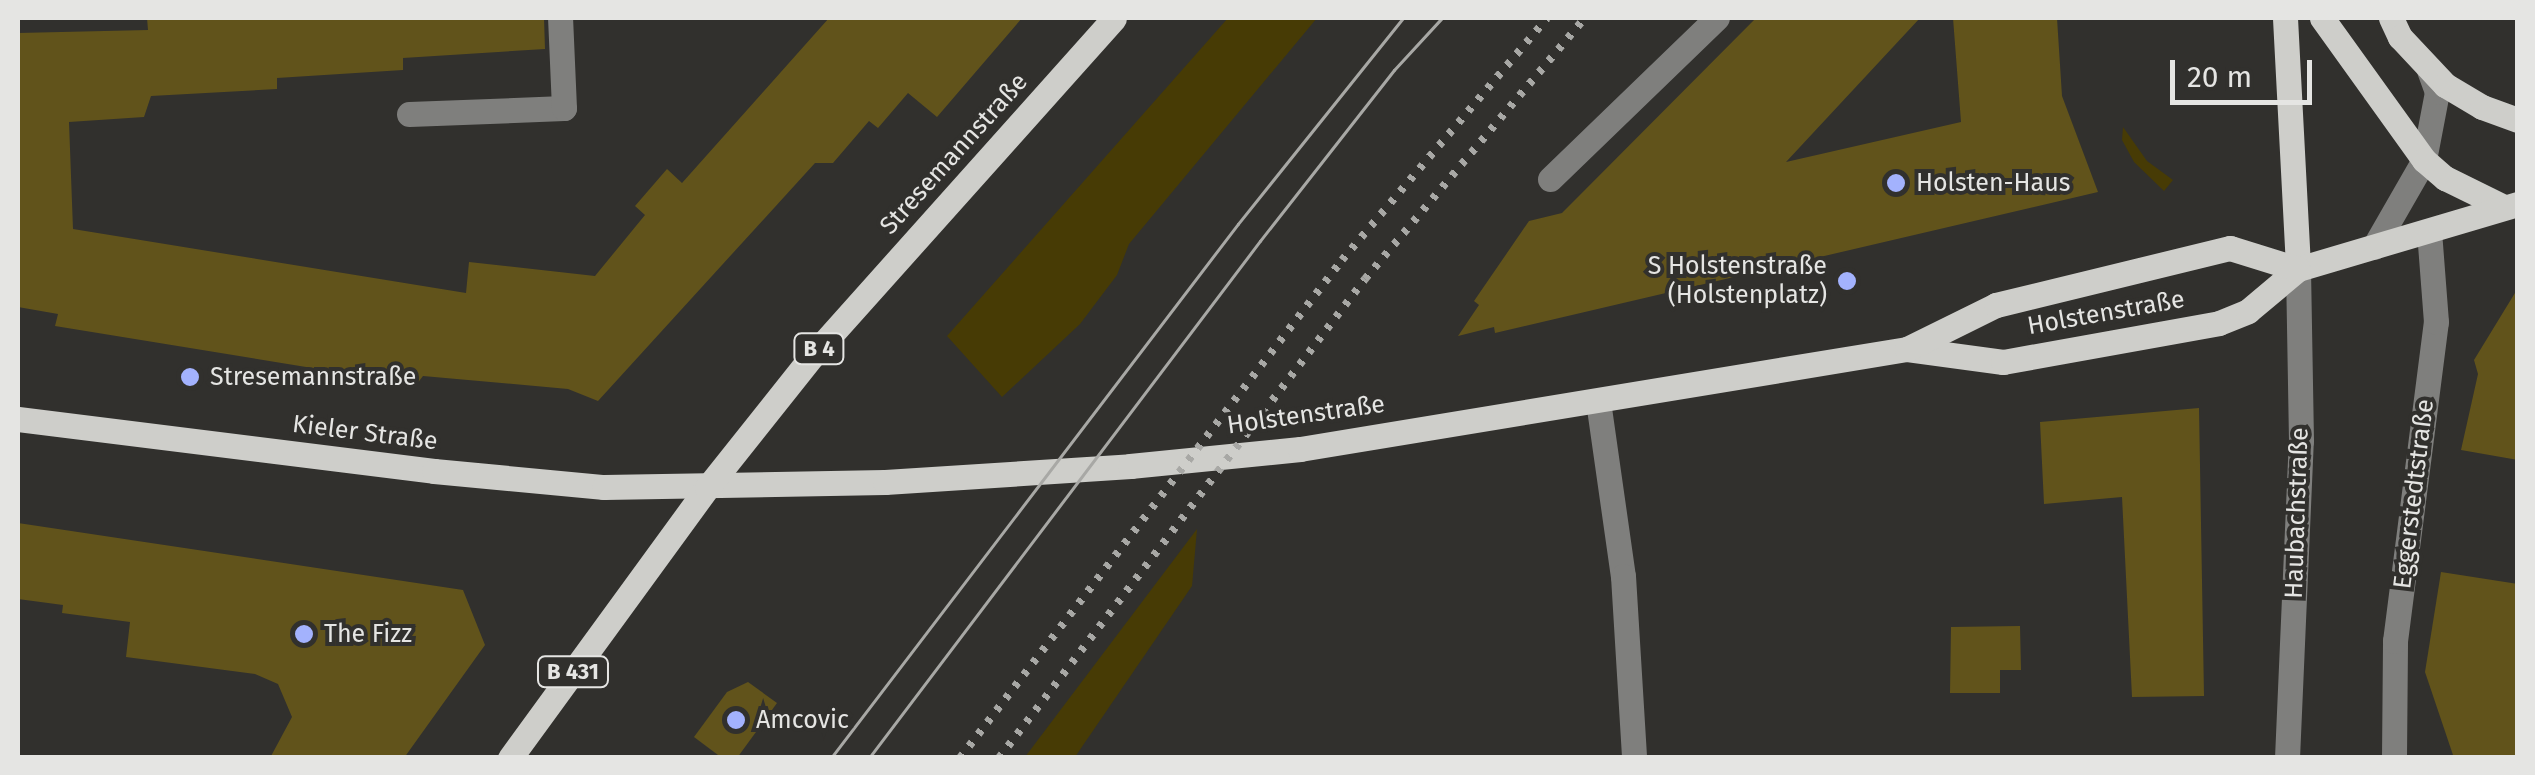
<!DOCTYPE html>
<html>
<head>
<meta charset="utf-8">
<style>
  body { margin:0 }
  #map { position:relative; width:2535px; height:775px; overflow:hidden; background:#31302d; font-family:"Fira Sans",sans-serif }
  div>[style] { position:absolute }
  .green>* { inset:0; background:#473b05 }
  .building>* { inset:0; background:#61531b }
  .minor>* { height:25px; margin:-12.5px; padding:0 12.5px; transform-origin:12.5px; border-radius:12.5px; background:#7f7f7d }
  .major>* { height:25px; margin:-12.5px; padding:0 12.5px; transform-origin:12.5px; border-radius:12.5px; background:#cececa }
  .tram>* { height:2.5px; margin:-1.25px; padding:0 1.25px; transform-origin:1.25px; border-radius:1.25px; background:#a8a8a5 }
  .rail>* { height:8px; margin-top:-4px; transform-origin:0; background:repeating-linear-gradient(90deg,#a8a8a5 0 5px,transparent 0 15px) }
  .dots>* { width:28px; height:28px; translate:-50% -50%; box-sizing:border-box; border:5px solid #31302d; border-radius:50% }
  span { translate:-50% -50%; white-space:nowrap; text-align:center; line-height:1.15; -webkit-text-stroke:8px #31302d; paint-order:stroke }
  .shield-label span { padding:2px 8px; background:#31302d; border:2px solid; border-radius:8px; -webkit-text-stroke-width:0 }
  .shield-label { font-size:22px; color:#e5e5e3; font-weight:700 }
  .street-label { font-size:25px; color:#e5e5e3 }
  .poi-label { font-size:25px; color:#e5e5e3 }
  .left { translate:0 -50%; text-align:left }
  .right { translate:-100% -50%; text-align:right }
  .frame { position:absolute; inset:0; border:20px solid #e5e5e3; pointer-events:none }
  .scale { position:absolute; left:2170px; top:60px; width:142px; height:45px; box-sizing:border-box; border:5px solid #e5e5e3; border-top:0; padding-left:12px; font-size:30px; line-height:35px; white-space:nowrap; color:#e5e5e3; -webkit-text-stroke:8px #31302d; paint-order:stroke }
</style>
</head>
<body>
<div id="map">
  <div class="green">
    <div style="clip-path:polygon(1228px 18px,1317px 18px,1129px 244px,1117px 275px,1080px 324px,1002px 397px,947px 336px)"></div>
    <div style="clip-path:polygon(2123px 127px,2147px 161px,2173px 180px,2164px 191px,2134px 162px,2122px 140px)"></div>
    <div style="clip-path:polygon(1197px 529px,1192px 586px,1075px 757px,1025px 757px)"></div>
  </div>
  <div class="building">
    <div style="clip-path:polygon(147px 18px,544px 18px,545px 49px,403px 58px,403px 70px,277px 78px,277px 89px,151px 96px,144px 117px,69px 122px,73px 229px,466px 293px,469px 262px,595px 276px,645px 215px,635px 206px,667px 169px,682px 183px,829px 18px,1022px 18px,937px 117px,908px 93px,878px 128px,869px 121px,833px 163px,815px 163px,598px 401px,568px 389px,423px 376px,416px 385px,55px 326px,58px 314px,18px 307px,18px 33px,148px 30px)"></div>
    <div style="clip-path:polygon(1756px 18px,1920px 18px,1786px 162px,1961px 122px,1953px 18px,2057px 18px,2062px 96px,2098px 192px,1495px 333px,1494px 327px,1458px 336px,1479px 305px,1474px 301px,1529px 221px,1562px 213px)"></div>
    <div style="clip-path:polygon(2518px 288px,2518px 460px,2461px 450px,2478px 374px,2474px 360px)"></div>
    <div style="clip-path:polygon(2199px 408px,2204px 696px,2132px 697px,2122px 497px,2044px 504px,2040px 422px)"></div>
    <div style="clip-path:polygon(18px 523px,463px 590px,485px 645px,404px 758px,270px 758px,292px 717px,278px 684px,255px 674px,126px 657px,130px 622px,62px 613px,63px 605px,18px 599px)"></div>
    <div style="clip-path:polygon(2441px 572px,2518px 584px,2518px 758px,2454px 758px,2425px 672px)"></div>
    <div style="clip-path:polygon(2020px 626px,2021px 670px,2000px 670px,2000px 693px,1950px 693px,1951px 627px)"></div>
    <div style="clip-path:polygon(748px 682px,777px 703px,737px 758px,722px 758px,694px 737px,727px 692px)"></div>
  </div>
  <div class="minor">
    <div style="left:409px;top:114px;width:155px;rotate:-2.2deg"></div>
    <div style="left:564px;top:108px;width:90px;rotate:-92.5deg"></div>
    <div style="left:1550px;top:179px;width:232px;rotate:-44deg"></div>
    <div style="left:2374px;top:247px;width:100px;rotate:-60.1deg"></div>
    <div style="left:2424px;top:160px;width:69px;rotate:-79.2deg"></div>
    <div style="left:2437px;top:92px;width:23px;rotate:-110deg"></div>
    <div style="left:1598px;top:401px;width:177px;rotate:81.9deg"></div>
    <div style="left:1623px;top:576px;width:182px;rotate:86.5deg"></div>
    <div style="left:2287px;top:758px;width:317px;rotate:-87.5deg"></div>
    <div style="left:2301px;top:441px;width:172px;rotate:-91deg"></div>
    <div style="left:2394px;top:758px;width:117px;rotate:-89.5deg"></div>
    <div style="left:2395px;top:641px;width:322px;rotate:-82.7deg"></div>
    <div style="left:2436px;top:322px;width:91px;rotate:-94.4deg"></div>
  </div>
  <div class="major">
    <div style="left:2285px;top:18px;width:251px;rotate:87deg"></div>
    <div style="left:2322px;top:18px;width:175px;rotate:54.3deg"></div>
    <div style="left:2424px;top:160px;width:28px;rotate:41deg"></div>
    <div style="left:2445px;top:178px;width:66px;rotate:26.2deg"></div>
    <div style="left:2391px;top:18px;width:21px;rotate:65deg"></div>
    <div style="left:2400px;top:37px;width:66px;rotate:46.8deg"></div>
    <div style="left:2445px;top:85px;width:43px;rotate:30.7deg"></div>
    <div style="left:2482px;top:107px;width:38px;rotate:20deg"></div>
    <div style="left:1907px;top:349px;width:97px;rotate:7.7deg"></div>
    <div style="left:2003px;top:362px;width:219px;rotate:-10.2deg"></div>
    <div style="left:2219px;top:323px;width:31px;rotate:-22deg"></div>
    <div style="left:2248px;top:311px;width:65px;rotate:-40deg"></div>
    <div style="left:2298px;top:269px;width:229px;rotate:-16.5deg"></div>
    <div style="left:18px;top:419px;width:419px;rotate:7.1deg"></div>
    <div style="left:434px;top:471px;width:171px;rotate:5.4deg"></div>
    <div style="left:604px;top:487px;width:281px;rotate:-1deg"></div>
    <div style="left:885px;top:482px;width:246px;rotate:-3.7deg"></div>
    <div style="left:1130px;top:466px;width:171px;rotate:-5.7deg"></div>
    <div style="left:1300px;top:449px;width:615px;rotate:-9.36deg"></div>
    <div style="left:1907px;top:349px;width:99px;rotate:-26.3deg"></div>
    <div style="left:1996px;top:305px;width:241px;rotate:-13.7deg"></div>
    <div style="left:2230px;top:248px;width:71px;rotate:17.2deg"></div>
    <div style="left:510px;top:758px;width:334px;rotate:-53.9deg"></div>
    <div style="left:707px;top:488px;width:169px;rotate:-51.5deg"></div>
    <div style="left:812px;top:356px;width:453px;rotate:-48.2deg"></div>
  </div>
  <div class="tram">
    <div style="left:831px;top:758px;width:671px;rotate:-52.69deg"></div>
    <div style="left:1238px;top:224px;width:264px;rotate:-51.3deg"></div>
    <div style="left:869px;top:758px;width:648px;rotate:-52.9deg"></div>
    <div style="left:1260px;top:241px;width:217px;rotate:-51.9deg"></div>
    <div style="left:1394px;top:70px;width:71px;rotate:-47.3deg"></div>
  </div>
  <div class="rail">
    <div style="left:960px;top:758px;width:628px;rotate:-52.51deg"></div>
    <div style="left:1342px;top:260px;width:317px;rotate:-49.7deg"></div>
    <div style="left:999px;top:758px;width:603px;rotate:-52.62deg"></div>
    <div style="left:1365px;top:279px;width:341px;rotate:-49.9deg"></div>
  </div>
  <div class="dots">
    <div style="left:1896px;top:183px;background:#a3b2fd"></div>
    <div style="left:1847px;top:281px;background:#a3b2fd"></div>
    <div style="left:190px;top:377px;background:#a3b2fd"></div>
    <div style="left:304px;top:634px;background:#a3b2fd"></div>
    <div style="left:736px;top:720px;background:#a3b2fd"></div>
  </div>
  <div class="shield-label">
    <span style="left:819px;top:349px">B 4</span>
    <span style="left:573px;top:672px">B 431</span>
  </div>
  <div class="street-label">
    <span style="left:954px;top:154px;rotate:-48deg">Stresemannstraße</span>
    <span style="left:2106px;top:313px;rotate:-10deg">Holstenstraße</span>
    <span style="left:1306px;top:415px;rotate:-8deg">Holstenstraße</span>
    <span style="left:365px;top:433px;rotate:7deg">Kieler Straße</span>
    <span style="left:2414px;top:494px;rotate:-83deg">Eggerstedtstraße</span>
    <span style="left:2297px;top:513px;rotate:-88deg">Haubachstraße</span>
  </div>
  <div class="poi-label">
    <span class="left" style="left:1916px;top:183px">Holsten-Haus</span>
    <span class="right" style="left:1827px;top:281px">S Holstenstraße<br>(Holstenplatz)</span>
    <span class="left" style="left:210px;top:377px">Stresemannstraße</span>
    <span class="left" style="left:324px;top:634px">The Fizz</span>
    <span class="left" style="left:756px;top:720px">Amcovic</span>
  </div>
  <div class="frame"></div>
  <div class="scale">20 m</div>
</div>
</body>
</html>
